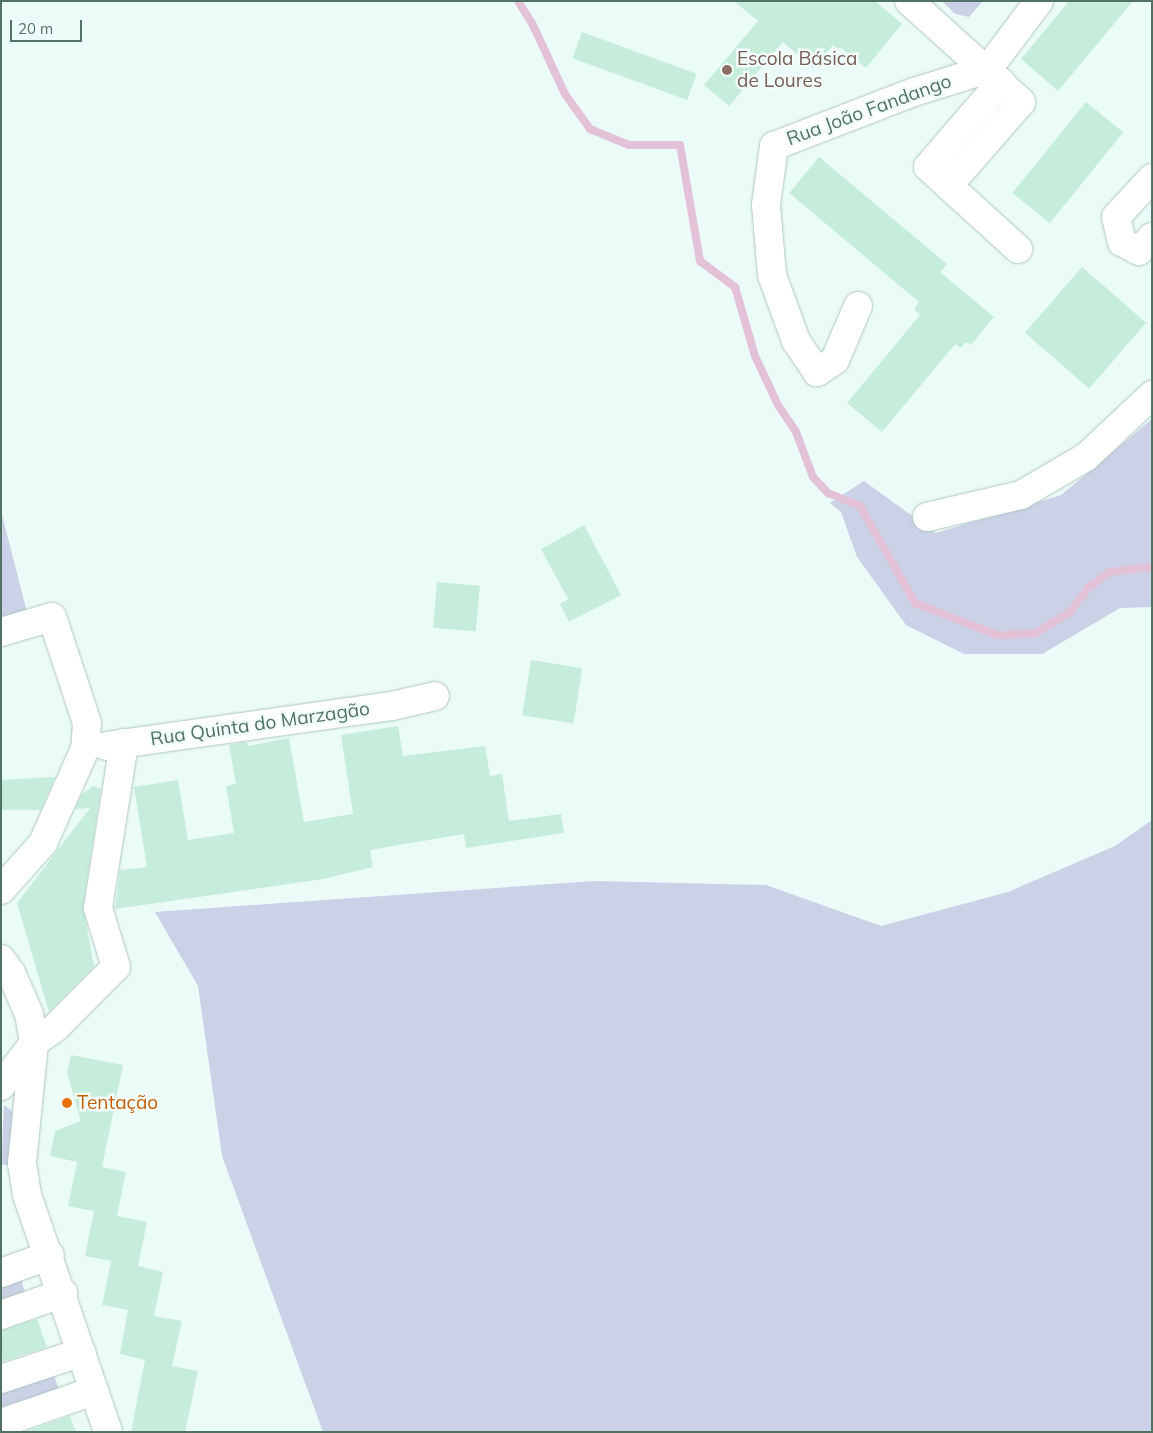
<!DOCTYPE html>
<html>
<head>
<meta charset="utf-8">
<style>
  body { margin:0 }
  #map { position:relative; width:1153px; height:1433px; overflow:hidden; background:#ebfbf7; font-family:Mulish,sans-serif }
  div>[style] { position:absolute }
  .green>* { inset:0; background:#cbd1e7 }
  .stream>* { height:8px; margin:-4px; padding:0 4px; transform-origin:4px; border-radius:4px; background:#e3c2d8 }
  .building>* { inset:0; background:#c6eddc; transform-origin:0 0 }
  .roads { filter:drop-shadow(0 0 1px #adc7bd) drop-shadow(0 0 1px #adc7bd) }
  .minor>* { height:28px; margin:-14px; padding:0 14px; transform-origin:14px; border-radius:14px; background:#fff }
  .dots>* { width:14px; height:14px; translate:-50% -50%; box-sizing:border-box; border:2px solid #f2fdfb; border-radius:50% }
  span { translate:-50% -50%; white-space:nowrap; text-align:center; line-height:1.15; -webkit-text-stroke:5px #f2fdfb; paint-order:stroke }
  .education-label { font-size:19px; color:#785e54 }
  .left { translate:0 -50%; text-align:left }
  .street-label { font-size:19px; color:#517363 }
  .food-label { font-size:19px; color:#c56008 }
  .frame { position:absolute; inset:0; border:2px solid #517363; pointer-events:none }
  .scale { position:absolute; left:10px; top:20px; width:72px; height:22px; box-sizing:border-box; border:2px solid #517363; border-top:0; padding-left:6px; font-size:15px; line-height:18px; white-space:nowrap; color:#517363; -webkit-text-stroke:4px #f2fdfb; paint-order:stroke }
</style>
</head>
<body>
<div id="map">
  <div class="green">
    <div style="clip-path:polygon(942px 1px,983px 1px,969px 17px,955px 14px)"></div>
    <div style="clip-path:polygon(1152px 419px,1152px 607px,1120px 608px,1042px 654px,964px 654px,906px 625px,857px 557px,841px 512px,830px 503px,864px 481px,936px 533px,1061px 495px)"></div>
    <div style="clip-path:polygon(1px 511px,27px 612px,1px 619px)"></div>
    <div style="clip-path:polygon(1152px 820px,1152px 1432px,323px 1432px,222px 1156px,198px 986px,155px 912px,594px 881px,766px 885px,881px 926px,1008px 892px,1115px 846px)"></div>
    <div style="clip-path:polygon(4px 1105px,12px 1111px,16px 1124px,11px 1166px,1px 1164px)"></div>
    <div style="clip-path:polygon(18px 1270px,29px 1304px,1px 1313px,1px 1276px)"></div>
    <div style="clip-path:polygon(50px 1364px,62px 1398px,1px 1420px,1px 1382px)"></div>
  </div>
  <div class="stream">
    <div style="left:518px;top:1px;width:26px;rotate:58deg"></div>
    <div style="left:532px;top:23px;width:78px;rotate:65.1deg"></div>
    <div style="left:565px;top:94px;width:43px;rotate:54.5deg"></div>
    <div style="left:590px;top:129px;width:42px;rotate:22.3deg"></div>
    <div style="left:629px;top:145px;width:51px"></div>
    <div style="left:680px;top:145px;width:118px;rotate:80.2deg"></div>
    <div style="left:700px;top:261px;width:44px;rotate:36.6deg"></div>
    <div style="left:735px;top:287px;width:72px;rotate:73.8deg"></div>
    <div style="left:755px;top:356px;width:54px;rotate:64.9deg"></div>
    <div style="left:778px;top:405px;width:32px;rotate:56deg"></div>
    <div style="left:796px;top:432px;width:48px;rotate:69.3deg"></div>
    <div style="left:813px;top:477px;width:22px;rotate:47deg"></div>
    <div style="left:828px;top:493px;width:35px;rotate:22deg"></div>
    <div style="left:860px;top:506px;width:112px;rotate:60.4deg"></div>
    <div style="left:915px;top:603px;width:88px;rotate:21.3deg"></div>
    <div style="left:997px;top:635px;width:37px;rotate:-2deg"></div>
    <div style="left:1034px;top:634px;width:42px;rotate:-31.4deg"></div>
    <div style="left:1070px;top:612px;width:30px;rotate:-53deg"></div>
    <div style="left:1088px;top:588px;width:26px;rotate:-37deg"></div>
    <div style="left:1109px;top:572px;width:43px;rotate:-6.6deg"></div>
  </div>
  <div class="building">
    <div style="clip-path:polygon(734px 1px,875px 1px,902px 24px,866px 68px,840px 47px,838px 49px,833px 45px,813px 68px,783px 42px,729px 106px,704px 85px,758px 21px)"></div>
    <div style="clip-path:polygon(1069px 1px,1133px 1px,1058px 91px,1021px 59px)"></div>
    <div style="left:582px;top:32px;width:122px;height:28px;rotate:20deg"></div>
    <div style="left:1086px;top:102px;width:48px;height:117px;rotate:39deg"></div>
    <div style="clip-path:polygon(819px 157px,947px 264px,940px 272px,994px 317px,971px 345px,966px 342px,961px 348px,955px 344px,882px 432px,847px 403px,920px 315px,914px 309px,919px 302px,789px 193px)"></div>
    <div style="left:1082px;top:267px;width:85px;height:87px;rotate:41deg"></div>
    <div style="clip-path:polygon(584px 525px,621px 595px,569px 622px,560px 604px,568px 599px,541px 549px)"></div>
    <div style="left:437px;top:582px;width:43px;height:46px;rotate:5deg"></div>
    <div style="left:531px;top:660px;width:52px;height:56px;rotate:9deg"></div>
    <div style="clip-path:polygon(398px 726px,403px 756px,485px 746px,490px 776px,502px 774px,509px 821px,561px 814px,564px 833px,466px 848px,464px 834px,370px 850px,373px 867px,323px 879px,115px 909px,120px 870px,147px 867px,134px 787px,178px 780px,188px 840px,234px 833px,226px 786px,236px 784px,229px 745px,247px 742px,248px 746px,289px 738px,304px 822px,353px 814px,341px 735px)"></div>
    <div style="clip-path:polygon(55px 777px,41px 810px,1px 810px,1px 780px)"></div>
    <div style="clip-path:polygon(93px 786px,101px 789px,83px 906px,94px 967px,49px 1012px,17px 903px,90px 808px,75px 809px,82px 794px)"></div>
    <div style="clip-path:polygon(71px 1055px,123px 1065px,102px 1167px,126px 1172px,117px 1216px,147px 1222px,138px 1266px,163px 1272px,154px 1316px,182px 1321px,172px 1366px,198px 1371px,185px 1432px,131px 1432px,145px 1360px,120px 1354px,128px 1310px,102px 1305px,111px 1261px,85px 1256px,94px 1211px,68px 1206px,77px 1162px,50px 1156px,55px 1131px,81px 1121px,67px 1073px)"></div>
    <div style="clip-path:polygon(37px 1319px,47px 1347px,1px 1362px,1px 1330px)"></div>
    <div style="clip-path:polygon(70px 1416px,76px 1432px,24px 1432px)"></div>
  </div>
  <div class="roads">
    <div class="minor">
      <div style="left:909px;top:1px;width:151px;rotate:42deg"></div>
      <div style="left:1021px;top:102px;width:111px;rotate:131deg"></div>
      <div style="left:1001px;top:82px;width:112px;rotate:130.7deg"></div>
      <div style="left:928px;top:167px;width:122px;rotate:42.3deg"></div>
      <div style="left:1152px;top:178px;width:53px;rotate:132.7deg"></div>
      <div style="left:1116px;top:217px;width:26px;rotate:77deg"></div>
      <div style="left:1122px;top:242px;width:19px;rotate:28deg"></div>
      <div style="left:1139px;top:251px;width:19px;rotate:-47deg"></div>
      <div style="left:858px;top:306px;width:59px;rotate:113.1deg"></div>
      <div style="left:835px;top:360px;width:22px;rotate:146deg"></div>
      <div style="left:817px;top:372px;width:37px;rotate:-124deg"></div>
      <div style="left:796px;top:341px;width:70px;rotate:-110deg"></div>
      <div style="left:772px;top:275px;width:70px;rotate:-94.9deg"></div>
      <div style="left:766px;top:205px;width:60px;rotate:-82.3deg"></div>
      <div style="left:774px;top:146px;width:150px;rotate:-21.1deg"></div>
      <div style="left:914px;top:92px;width:77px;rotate:-17.3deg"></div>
      <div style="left:988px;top:69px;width:85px;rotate:-53.1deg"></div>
      <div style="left:927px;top:517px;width:97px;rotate:-13.2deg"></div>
      <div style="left:1021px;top:495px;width:75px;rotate:-30.3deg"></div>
      <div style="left:1086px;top:457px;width:91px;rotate:-43.2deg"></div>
      <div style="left:1px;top:632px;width:53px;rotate:-16.4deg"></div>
      <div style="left:52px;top:617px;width:112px;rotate:71.7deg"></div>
      <div style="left:87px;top:723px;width:26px;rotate:94deg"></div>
      <div style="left:85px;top:749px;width:103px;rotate:114.1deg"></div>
      <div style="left:43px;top:843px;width:63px;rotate:131.8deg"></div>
      <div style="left:106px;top:746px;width:289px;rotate:-8deg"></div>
      <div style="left:392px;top:706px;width:44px;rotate:-13.1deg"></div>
      <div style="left:1px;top:959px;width:17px;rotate:54deg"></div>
      <div style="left:11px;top:973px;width:45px;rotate:66.3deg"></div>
      <div style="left:29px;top:1014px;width:29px;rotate:80deg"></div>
      <div style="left:34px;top:1043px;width:121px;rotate:95.7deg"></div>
      <div style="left:22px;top:1163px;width:32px;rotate:81deg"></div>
      <div style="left:27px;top:1195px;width:250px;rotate:71.1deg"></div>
      <div style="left:1px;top:1086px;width:54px;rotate:-52.5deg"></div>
      <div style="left:34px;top:1043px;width:26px;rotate:-36deg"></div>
      <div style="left:55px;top:1028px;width:86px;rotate:-45deg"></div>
      <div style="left:116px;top:967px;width:62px;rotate:-107deg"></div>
      <div style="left:98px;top:908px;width:167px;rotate:-81deg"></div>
      <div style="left:1px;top:1273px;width:52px;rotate:-20.2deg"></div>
      <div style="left:1px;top:1315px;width:66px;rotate:-19.5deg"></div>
      <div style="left:1px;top:1379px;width:85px;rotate:-18.4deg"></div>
      <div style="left:1px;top:1423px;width:98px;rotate:-19deg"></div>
    </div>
  </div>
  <div class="dots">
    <div style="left:727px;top:70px;background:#8d6e63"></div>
    <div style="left:67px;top:1103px;background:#e8710a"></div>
  </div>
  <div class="education-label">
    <span class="left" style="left:737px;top:70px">Escola Básica<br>de Loures</span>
  </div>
  <div class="street-label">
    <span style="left:869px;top:110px;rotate:-20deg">Rua João Fandango</span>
    <span style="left:260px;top:724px;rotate:-8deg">Rua Quinta do Marzagão</span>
  </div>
  <div class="food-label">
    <span class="left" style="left:77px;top:1103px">Tentação</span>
  </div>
  <div class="frame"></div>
  <div class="scale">20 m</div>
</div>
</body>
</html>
